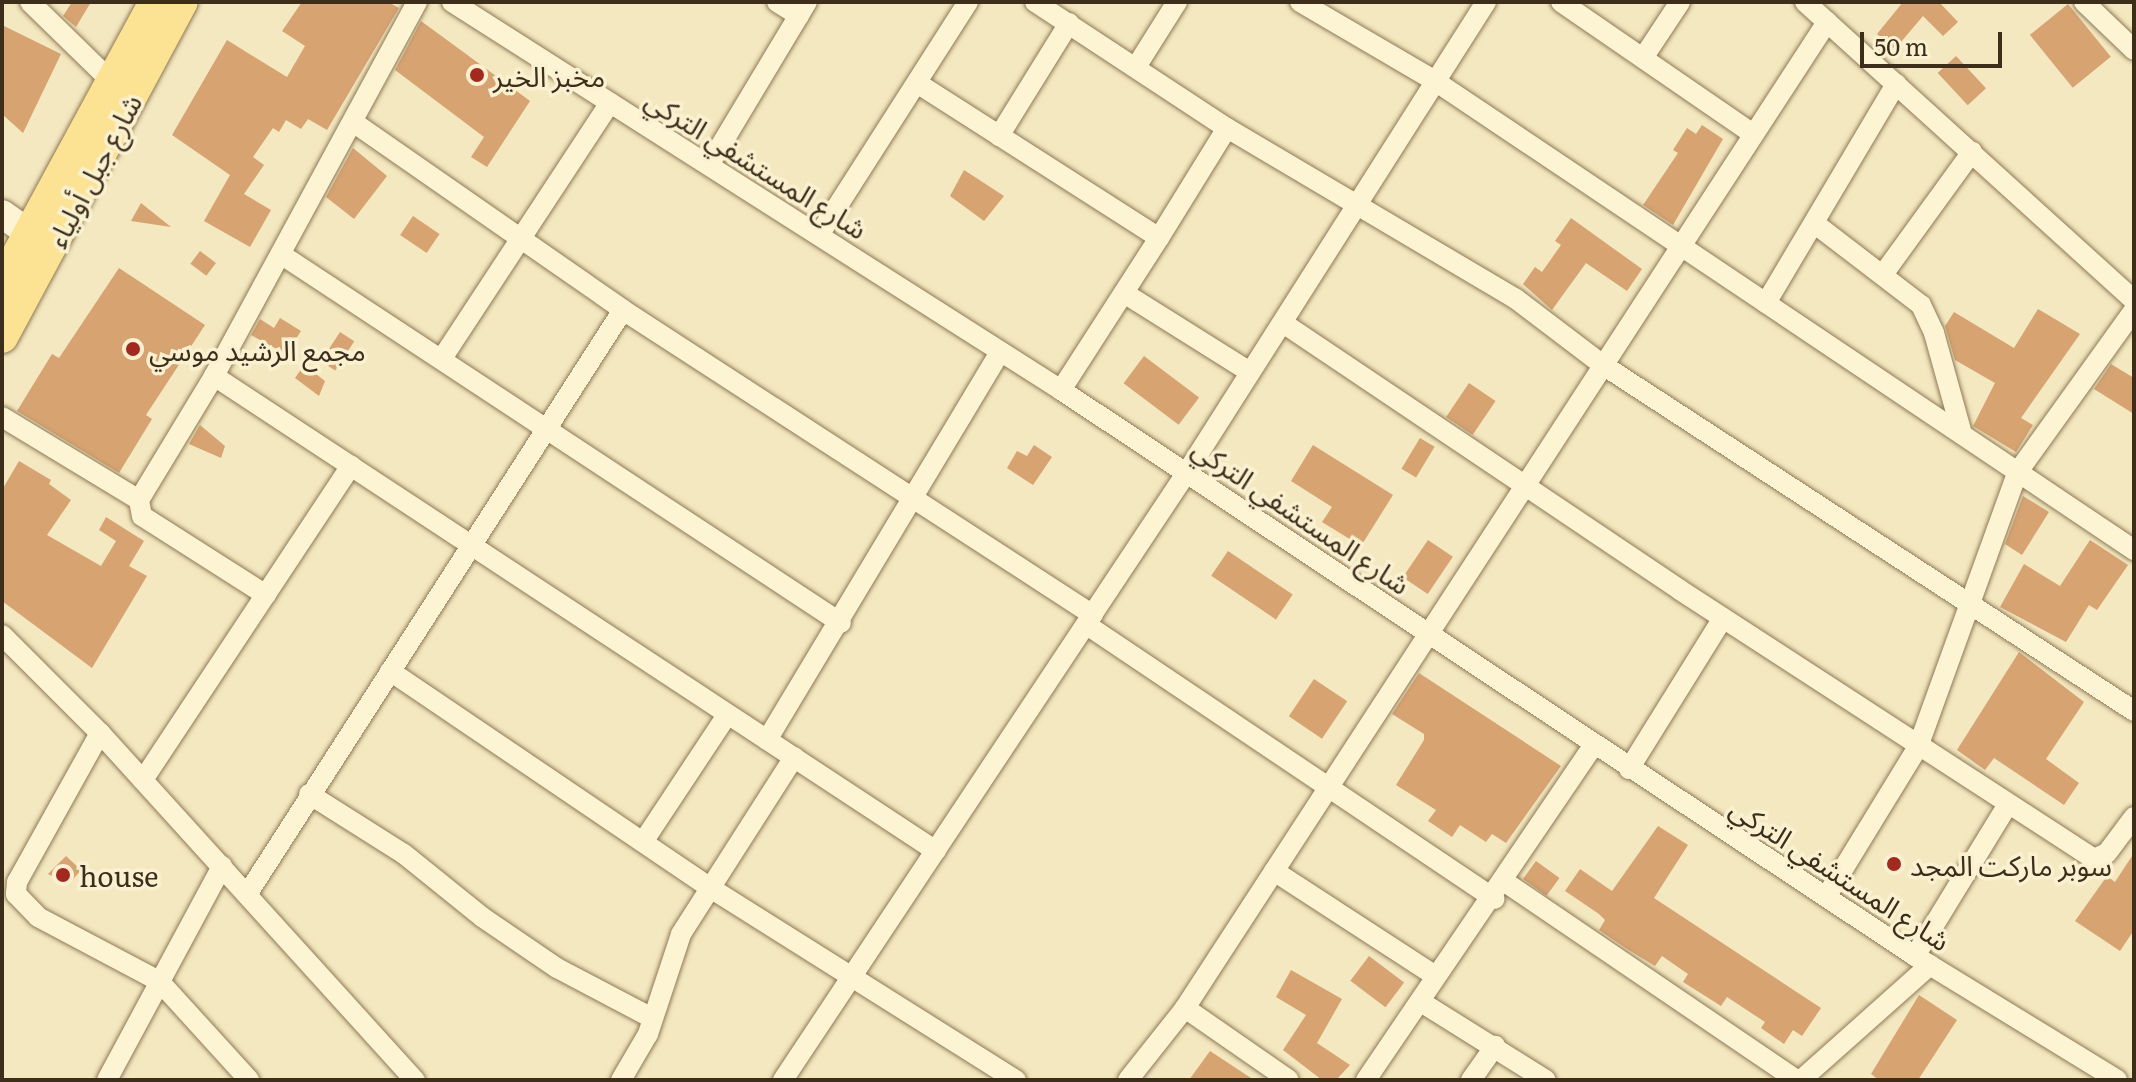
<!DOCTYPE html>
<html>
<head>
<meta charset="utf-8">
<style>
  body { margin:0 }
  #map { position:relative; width:2136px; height:1082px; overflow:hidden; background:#f3e8c0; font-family:Literata,"Noto Sans Arabic",serif }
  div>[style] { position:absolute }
  .building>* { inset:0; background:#d6a371; transform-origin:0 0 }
  .roads { filter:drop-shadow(0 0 2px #8f7955) drop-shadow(0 0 2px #8f7955) }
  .street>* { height:20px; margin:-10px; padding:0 10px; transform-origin:10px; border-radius:10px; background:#fdf4d4 }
  .secondary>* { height:28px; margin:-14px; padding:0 14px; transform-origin:14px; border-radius:14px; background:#fdf4d4 }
  .primary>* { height:32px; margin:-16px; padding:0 16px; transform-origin:16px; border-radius:16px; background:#fbe393 }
  .dots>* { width:22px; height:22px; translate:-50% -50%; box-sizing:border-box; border:4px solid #faf1d1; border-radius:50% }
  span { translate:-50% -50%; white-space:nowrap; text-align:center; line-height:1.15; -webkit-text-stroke:7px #faf1d1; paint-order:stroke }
  .poi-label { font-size:28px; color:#3d2e1c }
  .left { translate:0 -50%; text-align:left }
  .street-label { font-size:28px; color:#3d2e1c }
  .frame { position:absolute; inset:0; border:4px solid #3d2e1c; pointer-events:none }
  .scale { position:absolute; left:1860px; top:32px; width:142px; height:36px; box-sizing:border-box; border:4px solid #3d2e1c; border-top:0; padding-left:10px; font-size:24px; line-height:28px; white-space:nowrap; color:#3d2e1c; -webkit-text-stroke:6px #faf1d1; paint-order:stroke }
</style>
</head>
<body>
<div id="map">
  <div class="building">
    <div style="clip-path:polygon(72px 2px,91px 2px,76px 27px,63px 16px)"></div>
    <div style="clip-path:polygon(302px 2px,388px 2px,399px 8px,327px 130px,308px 119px,301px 129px,286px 120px,279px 132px,273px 128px,253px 157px,264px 165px,244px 194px,271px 210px,250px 247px,204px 221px,230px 175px,172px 135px,227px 40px,287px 77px,305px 46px,282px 31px)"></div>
    <div style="clip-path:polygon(1903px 2px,1939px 2px,1958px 22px,1943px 36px,1923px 16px,1895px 49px,1877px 34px)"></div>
    <div style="left:2068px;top:4px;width:68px;height:49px;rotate:51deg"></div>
    <div style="clip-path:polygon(421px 21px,530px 101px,487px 167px,471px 157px,484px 137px,395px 70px)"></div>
    <div style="clip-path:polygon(2px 25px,61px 54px,23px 133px,2px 114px)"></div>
    <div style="left:1956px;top:56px;width:44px;height:25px;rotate:47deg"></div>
    <div style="clip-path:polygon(1702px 125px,1723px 139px,1673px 225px,1643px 205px,1678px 153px,1673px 150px,1687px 128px,1696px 134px)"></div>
    <div style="clip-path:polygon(353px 148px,387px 176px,354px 219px,326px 197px)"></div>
    <div style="clip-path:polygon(964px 170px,1004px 196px,984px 221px,950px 196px)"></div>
    <div style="clip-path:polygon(141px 203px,171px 227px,131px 221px)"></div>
    <div style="left:413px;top:216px;width:32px;height:23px;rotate:34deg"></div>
    <div style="clip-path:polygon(1571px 218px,1642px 269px,1627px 291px,1586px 263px,1552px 310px,1523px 284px,1535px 267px,1542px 272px,1561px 245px,1555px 241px)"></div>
    <div style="left:200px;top:251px;width:20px;height:16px;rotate:37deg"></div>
    <div style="clip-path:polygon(119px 268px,205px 325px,146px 415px,152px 419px,119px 473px,17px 411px,52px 354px,59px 358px)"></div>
    <div style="clip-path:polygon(2038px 309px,2080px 334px,2021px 418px,2033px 425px,2016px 452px,1973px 426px,1995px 383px,1955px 360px,1945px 326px,1954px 312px,2014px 348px)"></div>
    <div style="clip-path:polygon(280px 318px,301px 331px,286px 354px,251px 335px,260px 319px,274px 328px)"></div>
    <div style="left:340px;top:332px;width:17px;height:35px;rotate:33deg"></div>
    <div style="left:1144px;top:356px;width:69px;height:34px;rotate:37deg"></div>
    <div style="clip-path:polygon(2111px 364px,2134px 378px,2134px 414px,2094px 389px)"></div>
    <div style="clip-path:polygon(304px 365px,325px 381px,319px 396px,295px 378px)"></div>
    <div style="left:1469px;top:383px;width:32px;height:41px;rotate:34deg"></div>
    <div style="clip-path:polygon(200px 425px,225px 446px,221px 458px,189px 444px)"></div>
    <div style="left:1420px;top:438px;width:17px;height:36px;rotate:31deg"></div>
    <div style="clip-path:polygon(1034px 445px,1052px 457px,1033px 485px,1007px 468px,1017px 451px,1027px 456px)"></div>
    <div style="clip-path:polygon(1313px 445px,1393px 495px,1361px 546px,1322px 522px,1332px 507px,1291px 481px)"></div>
    <div style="clip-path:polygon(19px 461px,51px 480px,49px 484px,71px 500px,47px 535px,101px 566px,116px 541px,99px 530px,106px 517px,144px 541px,129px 566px,147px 576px,92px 668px,2px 601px,2px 490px)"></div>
    <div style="clip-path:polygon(2023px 496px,2049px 512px,2022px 555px,2005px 544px)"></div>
    <div style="left:1428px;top:540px;width:30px;height:45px;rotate:34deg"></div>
    <div style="clip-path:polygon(2090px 540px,2128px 565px,2097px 610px,2089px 605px,2066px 642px,2000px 607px,2024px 564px,2060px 586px)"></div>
    <div style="left:1228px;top:551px;width:78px;height:30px;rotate:34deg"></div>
    <div style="clip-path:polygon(2019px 652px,2084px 702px,2046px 759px,2079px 783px,2064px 805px,1994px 758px,1985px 770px,1957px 750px)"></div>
    <div style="clip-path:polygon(1419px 673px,1561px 766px,1506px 843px,1492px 834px,1486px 842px,1460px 825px,1452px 837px,1428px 821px,1436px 810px,1396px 785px,1424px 740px,1424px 734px,1392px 714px)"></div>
    <div style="left:1314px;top:679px;width:40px;height:45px;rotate:34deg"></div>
    <div style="clip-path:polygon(1658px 826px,1688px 845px,1654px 898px,1821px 1008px,1802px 1036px,1793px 1030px,1784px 1044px,1761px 1028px,1765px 1022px,1727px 997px,1721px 1006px,1683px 982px,1688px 974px,1662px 956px,1655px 966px,1627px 949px,1599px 930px,1605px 920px,1599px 914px,1565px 891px,1580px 869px,1612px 891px)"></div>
    <div style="clip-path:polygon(2134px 853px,2134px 930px,2120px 951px,2075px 921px,2107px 876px,2115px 882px)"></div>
    <div style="clip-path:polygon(66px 856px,81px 870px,69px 884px,48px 874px)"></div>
    <div style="left:1536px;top:861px;width:29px;height:22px;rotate:36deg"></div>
    <div style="left:1369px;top:956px;width:44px;height:31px;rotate:37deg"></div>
    <div style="clip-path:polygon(1291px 970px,1342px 999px,1317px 1043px,1350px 1065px,1336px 1080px,1322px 1080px,1283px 1050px,1306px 1015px,1276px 997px)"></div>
    <div style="clip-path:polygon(1919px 995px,1957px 1020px,1918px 1080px,1879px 1080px,1871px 1074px)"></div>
    <div style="clip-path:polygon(1210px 1051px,1254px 1080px,1189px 1080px)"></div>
  </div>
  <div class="roads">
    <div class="street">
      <div style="left:30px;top:2px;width:113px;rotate:44.3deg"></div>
      <div style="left:452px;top:2px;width:722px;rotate:32.5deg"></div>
      <div style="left:1061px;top:390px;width:1025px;rotate:33.53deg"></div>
      <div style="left:1915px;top:956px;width:237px;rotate:31.5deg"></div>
      <div style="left:777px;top:2px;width:26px;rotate:32deg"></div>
      <div style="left:1035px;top:2px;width:230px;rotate:33.3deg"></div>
      <div style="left:1227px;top:128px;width:336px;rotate:30.6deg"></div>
      <div style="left:1516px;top:299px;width:109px;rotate:37.2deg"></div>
      <div style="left:1603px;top:365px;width:634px;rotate:33.09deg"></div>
      <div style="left:1300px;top:2px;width:156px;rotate:30.3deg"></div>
      <div style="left:1435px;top:81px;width:842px;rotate:33.86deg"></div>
      <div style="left:1561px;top:2px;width:233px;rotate:34.5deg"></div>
      <div style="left:1805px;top:2px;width:444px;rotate:42.2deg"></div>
      <div style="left:2084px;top:2px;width:69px;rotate:43.8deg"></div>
      <div style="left:1643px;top:58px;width:67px;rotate:-56.5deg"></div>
      <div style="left:1136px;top:67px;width:77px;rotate:-57.8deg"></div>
      <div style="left:917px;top:83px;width:287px;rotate:32.6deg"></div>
      <div style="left:1159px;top:238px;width:129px;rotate:-58.3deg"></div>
      <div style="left:353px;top:122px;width:329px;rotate:34.8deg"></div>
      <div style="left:623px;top:310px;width:560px;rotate:32.98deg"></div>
      <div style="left:999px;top:136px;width:133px;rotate:-58.2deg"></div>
      <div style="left:709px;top:165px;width:190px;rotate:-59deg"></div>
      <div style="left:1814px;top:223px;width:135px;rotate:37.5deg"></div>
      <div style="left:1921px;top:305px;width:31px;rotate:65deg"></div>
      <div style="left:1934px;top:333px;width:105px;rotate:74.5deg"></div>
      <div style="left:819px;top:235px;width:277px;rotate:-57.4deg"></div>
      <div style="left:282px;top:255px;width:669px;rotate:33.36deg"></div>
      <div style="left:1884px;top:273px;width:150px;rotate:-54deg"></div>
      <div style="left:1124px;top:293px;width:149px;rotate:32.1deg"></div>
      <div style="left:1766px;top:303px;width:255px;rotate:-59.3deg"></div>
      <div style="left:1283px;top:323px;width:478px;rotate:33.9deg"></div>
      <div style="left:1680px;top:590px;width:494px;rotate:33deg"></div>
      <div style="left:2094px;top:859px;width:14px;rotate:-25deg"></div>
      <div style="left:2107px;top:853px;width:45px;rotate:-53.1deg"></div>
      <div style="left:443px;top:357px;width:304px;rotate:-56.7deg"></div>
      <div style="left:214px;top:376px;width:864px;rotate:33.34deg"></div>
      <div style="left:1061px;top:390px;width:181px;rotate:-57.2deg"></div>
      <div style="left:2px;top:417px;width:160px;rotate:31.2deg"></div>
      <div style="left:266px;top:595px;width:147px;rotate:-147.5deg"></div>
      <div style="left:142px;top:516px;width:16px;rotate:-101deg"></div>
      <div style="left:139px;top:500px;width:145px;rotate:-58.8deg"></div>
      <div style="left:214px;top:376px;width:426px;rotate:-61.5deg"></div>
      <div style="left:1087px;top:625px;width:491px;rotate:33.9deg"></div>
      <div style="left:2px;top:635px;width:139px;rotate:45deg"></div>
      <div style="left:100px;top:733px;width:469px;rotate:47.8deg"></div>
      <div style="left:390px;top:671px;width:385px;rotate:34.1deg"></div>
      <div style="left:709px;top:887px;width:363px;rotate:32.2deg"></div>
      <div style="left:100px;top:733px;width:171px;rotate:119.1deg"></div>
      <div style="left:17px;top:882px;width:12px;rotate:95deg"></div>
      <div style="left:16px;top:894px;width:32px;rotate:46deg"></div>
      <div style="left:38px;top:917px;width:137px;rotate:27.9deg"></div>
      <div style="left:159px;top:981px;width:134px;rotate:47.7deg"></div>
      <div style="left:767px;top:740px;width:453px;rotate:-59deg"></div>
      <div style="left:1629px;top:769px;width:178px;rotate:-58.1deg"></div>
      <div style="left:143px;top:780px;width:377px;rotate:-56.5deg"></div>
      <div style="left:309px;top:794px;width:112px;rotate:32.3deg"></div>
      <div style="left:404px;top:854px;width:100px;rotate:38.9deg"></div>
      <div style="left:482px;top:917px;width:91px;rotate:34.2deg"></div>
      <div style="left:557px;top:968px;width:105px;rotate:27.8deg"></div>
      <div style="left:643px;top:842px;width:152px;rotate:-56.5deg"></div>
      <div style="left:1274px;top:871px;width:191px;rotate:33deg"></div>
      <div style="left:1505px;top:882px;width:352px;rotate:34.2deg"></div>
      <div style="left:248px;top:893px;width:693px;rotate:-57.25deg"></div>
      <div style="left:1826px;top:897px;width:176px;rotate:-58.5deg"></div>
      <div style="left:1918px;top:747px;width:291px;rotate:-70.1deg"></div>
      <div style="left:2017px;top:473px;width:201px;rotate:-54.3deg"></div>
      <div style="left:1915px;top:956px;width:178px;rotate:-58.5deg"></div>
      <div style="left:1421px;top:1002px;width:147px;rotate:32deg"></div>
      <div style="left:1185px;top:1008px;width:126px;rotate:34.7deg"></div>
      <div style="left:107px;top:1080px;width:243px;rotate:-61.7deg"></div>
      <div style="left:621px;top:1080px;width:53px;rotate:-59.6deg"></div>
      <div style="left:648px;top:1034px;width:105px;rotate:-71.7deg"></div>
      <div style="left:681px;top:934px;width:210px;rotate:-57.4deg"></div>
      <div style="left:783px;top:1080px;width:730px;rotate:-56.4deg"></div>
      <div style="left:1187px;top:472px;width:557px;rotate:-57.54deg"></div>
      <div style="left:1128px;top:1080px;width:92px;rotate:-51.6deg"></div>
      <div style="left:1185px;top:1008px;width:1177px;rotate:-56.93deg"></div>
      <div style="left:1366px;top:1080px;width:405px;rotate:-55.8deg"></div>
      <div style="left:1471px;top:1080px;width:42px;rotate:-54.8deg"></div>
      <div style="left:1801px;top:1080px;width:173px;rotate:-41.7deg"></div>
    </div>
    <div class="secondary">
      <div style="left:2px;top:214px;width:55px;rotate:35.4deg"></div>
    </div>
    <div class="primary">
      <div style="left:2px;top:284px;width:321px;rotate:-61.5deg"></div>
      <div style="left:2px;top:337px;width:380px;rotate:-61.8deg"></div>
    </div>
  </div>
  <div class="dots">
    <div style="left:477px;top:75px;background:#a5281e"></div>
    <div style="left:133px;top:349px;background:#a5281e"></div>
    <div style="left:1894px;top:864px;background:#a5281e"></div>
    <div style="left:63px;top:875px;background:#a5281e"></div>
  </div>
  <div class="poi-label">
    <span class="left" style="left:493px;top:75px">مخبز الخير</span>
    <span class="left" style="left:149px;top:349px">مجمع الرشيد موسي</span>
    <span class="left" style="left:1910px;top:864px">سوبر ماركت المجد</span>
    <span class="left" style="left:79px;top:875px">house</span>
  </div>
  <div class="street-label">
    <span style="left:757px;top:163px;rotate:32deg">شارع المستشفي التركي</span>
    <span style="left:93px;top:170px;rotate:-62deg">شارع جبل أولياء</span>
    <span style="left:1302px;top:515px;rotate:34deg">شارع المستشفي التركي</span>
    <span style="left:1841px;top:873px;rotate:33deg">شارع المستشفي التركي</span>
  </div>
  <div class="frame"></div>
  <div class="scale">50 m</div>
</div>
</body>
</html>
